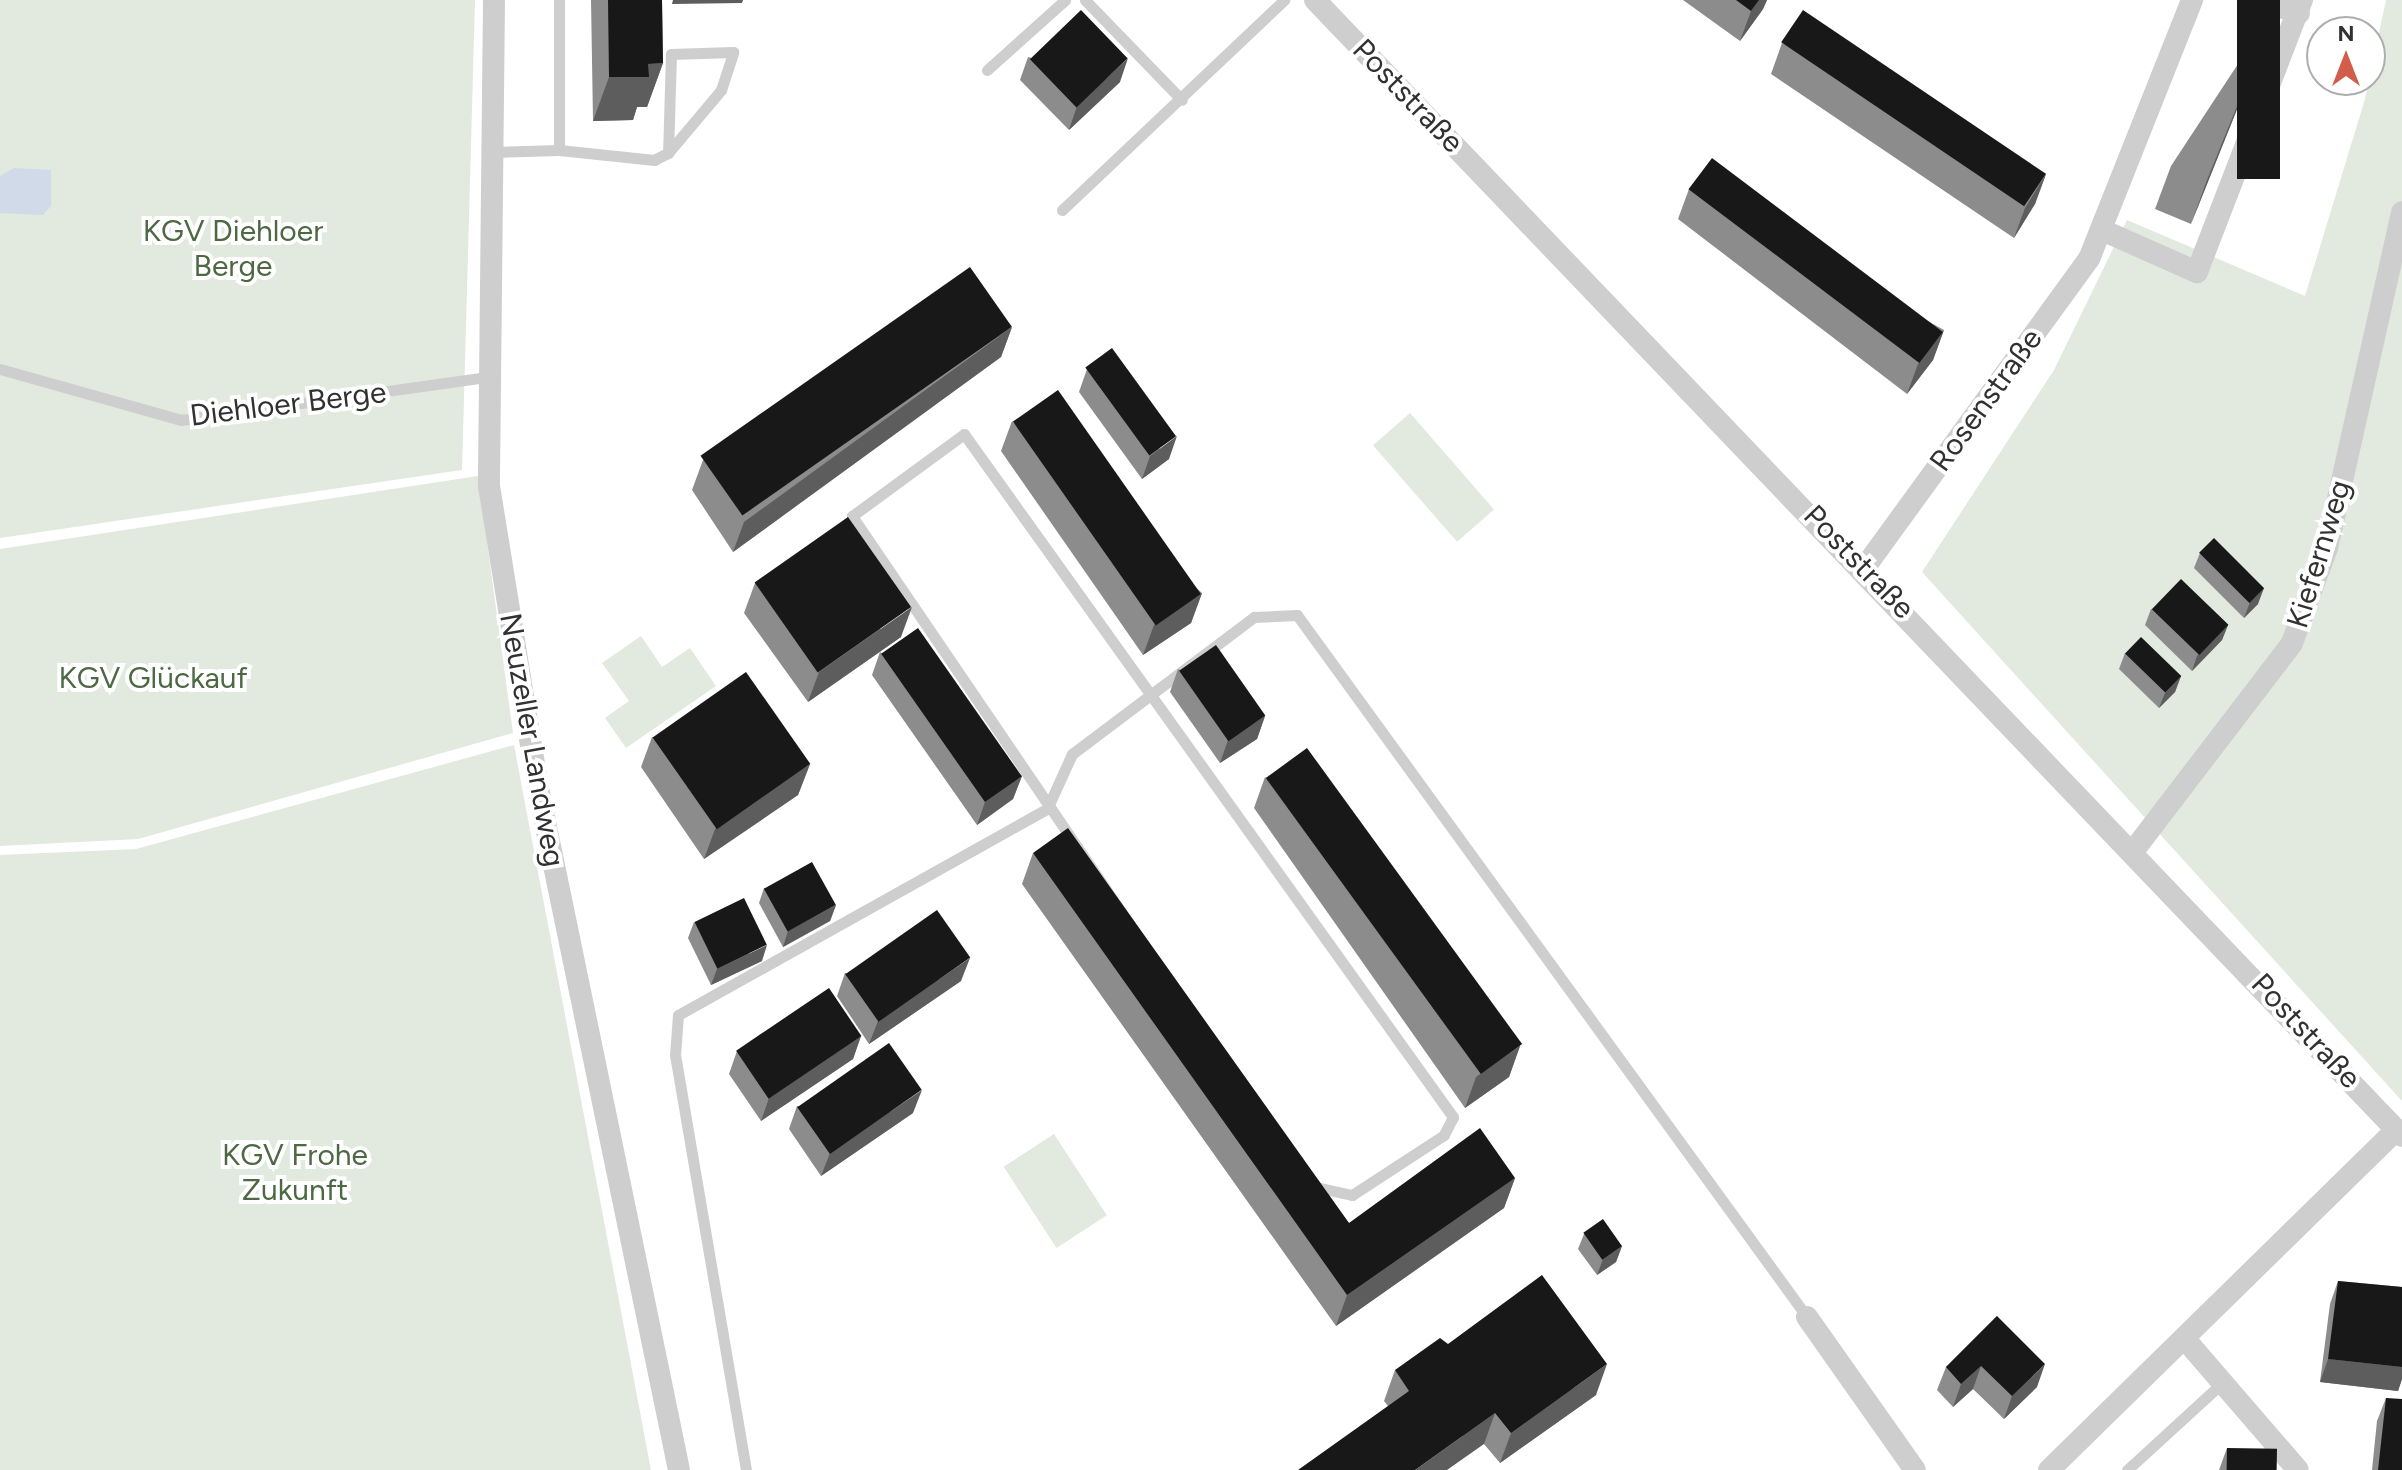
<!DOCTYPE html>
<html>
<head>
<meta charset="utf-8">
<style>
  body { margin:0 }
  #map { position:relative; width:2402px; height:1470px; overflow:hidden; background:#fff; font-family:Figtree,sans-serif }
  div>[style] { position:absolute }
  .green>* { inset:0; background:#e2e9de; transform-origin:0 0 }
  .water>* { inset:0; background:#d0dae9 }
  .lane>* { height:11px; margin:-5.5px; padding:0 5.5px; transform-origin:5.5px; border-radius:5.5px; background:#cecece }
  .street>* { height:22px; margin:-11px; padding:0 11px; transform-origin:11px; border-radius:11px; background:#cecece }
  .wall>* { inset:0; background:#8c8c8c }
  .shaded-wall>* { inset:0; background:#5d5d5d }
  .building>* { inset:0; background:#181818; transform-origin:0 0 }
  span { translate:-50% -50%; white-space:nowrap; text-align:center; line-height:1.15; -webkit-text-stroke:8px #fff; paint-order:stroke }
  .street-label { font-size:30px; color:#313131 }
  .park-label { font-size:30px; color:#4d6843 }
  .north { position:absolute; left:2306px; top:16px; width:80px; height:80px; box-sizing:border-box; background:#fff; border:2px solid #adadad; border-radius:50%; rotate:0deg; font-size:22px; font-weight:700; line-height:32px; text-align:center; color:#313131 }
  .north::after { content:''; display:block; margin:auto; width:28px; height:36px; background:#d15d4b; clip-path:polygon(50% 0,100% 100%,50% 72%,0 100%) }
</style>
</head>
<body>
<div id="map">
  <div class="green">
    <div style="clip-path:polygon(0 0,475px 0,462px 470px,0 538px)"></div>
    <div style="clip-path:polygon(2386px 0,2402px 0,2402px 1101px,1922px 572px,2054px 370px,2127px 220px,2305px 296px,2365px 99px)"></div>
    <div style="left:1410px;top:413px;width:128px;height:49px;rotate:49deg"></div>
    <div style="clip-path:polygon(478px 476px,513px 733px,138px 839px,0 846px,0 549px)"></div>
    <div style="clip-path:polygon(641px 636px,662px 667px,690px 648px,716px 686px,626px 748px,605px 718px,629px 701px,602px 663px)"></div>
    <div style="clip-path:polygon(514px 745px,651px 1470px,0 1470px,0 855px,136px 849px)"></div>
    <div style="left:1054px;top:1134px;width:97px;height:60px;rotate:57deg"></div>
  </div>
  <div class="water">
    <div style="clip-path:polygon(14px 168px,51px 170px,51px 206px,43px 215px,0 213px,0 176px)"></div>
  </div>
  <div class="lane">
    <div style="left:1085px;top:0;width:139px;rotate:45.9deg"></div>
    <div style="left:987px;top:70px;width:105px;rotate:-41.9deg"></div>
    <div style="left:559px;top:150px;width:96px;rotate:6deg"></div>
    <div style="left:654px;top:160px;width:16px;rotate:-27deg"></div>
    <div style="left:668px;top:153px;width:82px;rotate:-49.9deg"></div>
    <div style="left:721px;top:90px;width:40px;rotate:-72deg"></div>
    <div style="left:733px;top:52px;width:62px;rotate:178.2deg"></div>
    <div style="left:671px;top:54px;width:99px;rotate:91.7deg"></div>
    <div style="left:494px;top:152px;width:65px;rotate:-1.8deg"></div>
    <div style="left:559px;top:150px;width:150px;rotate:-90deg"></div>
    <div style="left:1062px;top:210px;width:306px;rotate:-43.4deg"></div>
    <div style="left:0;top:369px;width:188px;rotate:15.7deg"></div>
    <div style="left:181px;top:420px;width:308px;rotate:-8deg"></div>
    <div style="left:964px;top:434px;width:840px;rotate:54.4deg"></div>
    <div style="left:1453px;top:1117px;width:20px;rotate:117deg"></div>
    <div style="left:1444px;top:1135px;width:110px;rotate:146.9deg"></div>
    <div style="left:1352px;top:1195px;width:46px;rotate:-167.5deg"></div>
    <div style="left:1307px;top:1185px;width:809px;rotate:-124.22deg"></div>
    <div style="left:852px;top:516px;width:139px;rotate:-36.2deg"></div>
    <div style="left:746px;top:1470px;width:421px;rotate:-99.7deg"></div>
    <div style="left:675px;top:1055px;width:40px;rotate:-85.7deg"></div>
    <div style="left:678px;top:1015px;width:423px;rotate:-29.2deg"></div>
    <div style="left:1047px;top:809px;width:60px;rotate:-65.6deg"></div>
    <div style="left:1072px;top:754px;width:228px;rotate:-37deg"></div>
    <div style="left:1254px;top:617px;width:43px;rotate:-2.7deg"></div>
    <div style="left:1297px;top:615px;width:868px;rotate:54deg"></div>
    <div style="left:2127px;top:1470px;width:129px;rotate:-42.5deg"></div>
  </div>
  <div class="street">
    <div style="left:494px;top:0;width:486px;rotate:90.6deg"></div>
    <div style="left:489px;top:486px;width:306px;rotate:80.8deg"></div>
    <div style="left:538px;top:788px;width:696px;rotate:78.32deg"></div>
    <div style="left:1315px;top:0;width:1572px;rotate:46.26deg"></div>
    <div style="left:2259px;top:0;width:42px;rotate:18deg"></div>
    <div style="left:2102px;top:230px;width:104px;rotate:23.9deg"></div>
    <div style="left:2197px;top:272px;width:292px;rotate:-68.9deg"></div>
    <div style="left:1865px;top:567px;width:381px;rotate:-54deg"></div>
    <div style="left:2089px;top:259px;width:279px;rotate:-68.3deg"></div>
    <div style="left:2134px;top:850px;width:260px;rotate:-52.6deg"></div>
    <div style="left:2292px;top:643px;width:101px;rotate:-69.8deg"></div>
    <div style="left:2327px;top:548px;width:344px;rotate:-77.4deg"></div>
    <div style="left:1807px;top:1317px;width:187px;rotate:54.8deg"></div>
    <div style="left:2184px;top:1338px;width:174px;rotate:49.2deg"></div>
    <div style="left:2049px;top:1470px;width:486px;rotate:-44.4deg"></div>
  </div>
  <div class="wall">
    <div style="clip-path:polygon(591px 0,662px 0,663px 63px,647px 107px,637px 107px,633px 120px,593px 121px)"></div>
    <div style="clip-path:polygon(1683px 0,1767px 0,1763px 9px,1740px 41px)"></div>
    <div style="clip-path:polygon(2280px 0,2266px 37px,2191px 224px,2155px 209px,2171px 166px)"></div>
    <div style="clip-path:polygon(1782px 43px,2046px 174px,2035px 204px,2014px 238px,1771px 74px)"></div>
    <div style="clip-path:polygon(1028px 57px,1120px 82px,1069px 130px,1020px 80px)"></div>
    <div style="clip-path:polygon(1689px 189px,1944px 330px,1933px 360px,1907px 394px,1678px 219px)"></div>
    <div style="clip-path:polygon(1012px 327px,1001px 357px,733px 552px,692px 490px,703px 460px)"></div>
    <div style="clip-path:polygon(1087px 369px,1169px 459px,1142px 479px,1079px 392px)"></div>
    <div style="clip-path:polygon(1012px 421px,1202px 593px,1191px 623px,1143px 655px,1001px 451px)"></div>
    <div style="clip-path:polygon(2200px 553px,2258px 604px,2244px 618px,2194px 568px)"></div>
    <div style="clip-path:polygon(755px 583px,901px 637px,808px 702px,744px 613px)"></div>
    <div style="clip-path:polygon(2151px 609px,2228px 625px,2222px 640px,2192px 671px,2145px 625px)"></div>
    <div style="clip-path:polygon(880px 652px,1022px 776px,1013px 799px,977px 825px,872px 675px)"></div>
    <div style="clip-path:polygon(2125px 653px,2181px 676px,2175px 692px,2159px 708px,2119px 669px)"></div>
    <div style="clip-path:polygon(1178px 669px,1265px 716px,1257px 739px,1220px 763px,1170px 692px)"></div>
    <div style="clip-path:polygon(652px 737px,810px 764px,798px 795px,704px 859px,641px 767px)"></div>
    <div style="clip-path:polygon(1265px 777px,1520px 1046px,1509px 1077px,1465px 1108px,1254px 808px)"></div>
    <div style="clip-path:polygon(1033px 853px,1349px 1223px,1515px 1178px,1504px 1208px,1336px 1326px,1022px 884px)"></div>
    <div style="clip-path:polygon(764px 888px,836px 905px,830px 921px,783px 947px,759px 903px)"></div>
    <div style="clip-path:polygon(694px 922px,762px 961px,711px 985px,688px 938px)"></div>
    <div style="clip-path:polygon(845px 973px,961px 981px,869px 1044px,837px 996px)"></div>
    <div style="clip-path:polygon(861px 1036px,853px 1059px,761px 1121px,729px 1074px,737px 1051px)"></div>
    <div style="clip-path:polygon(797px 1106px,913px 1113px,821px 1176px,789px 1129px)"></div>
    <div style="clip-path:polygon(1584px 1234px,1622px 1246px,1616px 1262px,1597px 1275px,1578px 1249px)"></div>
    <div style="clip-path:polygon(2338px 1281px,2402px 1287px,2402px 1379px,2398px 1391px,2320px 1382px,2330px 1304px)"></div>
    <div style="clip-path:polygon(1997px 1316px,2037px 1387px,2004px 1419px,1973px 1389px,1953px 1407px,1937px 1390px,1946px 1367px)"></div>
    <div style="clip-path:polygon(1448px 1344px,1596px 1395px,1500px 1463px,1484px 1444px,1388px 1406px,1384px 1401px,1395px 1370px)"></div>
    <div style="clip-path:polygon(2386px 1398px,2402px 1470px,2372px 1470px,2377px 1421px)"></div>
    <div style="clip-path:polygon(2227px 1448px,2275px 1470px,2219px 1470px)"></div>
  </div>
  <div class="shaded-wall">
    <div style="clip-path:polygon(673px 0,743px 0,742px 3px,672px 4px)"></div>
    <div style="clip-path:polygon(1759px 0,1767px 0,1763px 9px,1740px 41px,1751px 11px)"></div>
    <div style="clip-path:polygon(2280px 0,2266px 37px,2191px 224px,2207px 180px)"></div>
    <div style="clip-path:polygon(1128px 58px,1120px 82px,1069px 130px,1077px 106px)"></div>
    <div style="clip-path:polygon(663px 63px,647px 107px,637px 107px,633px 120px,593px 121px,609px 77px,648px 64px)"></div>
    <div style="clip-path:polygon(2046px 174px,2035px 204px,2014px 238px,2025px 208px)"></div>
    <div style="clip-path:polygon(1012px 327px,1001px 357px,733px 552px,744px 522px)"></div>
    <div style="clip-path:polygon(1944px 330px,1933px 360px,1907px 394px,1918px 364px)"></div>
    <div style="clip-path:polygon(1177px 436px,1169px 459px,1142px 479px,1150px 456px)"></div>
    <div style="clip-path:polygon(2264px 588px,2258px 604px,2244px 618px,2250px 602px)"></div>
    <div style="clip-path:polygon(1202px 593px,1191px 623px,1143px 655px,1154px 625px)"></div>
    <div style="clip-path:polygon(912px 607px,901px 637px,808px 702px,819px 672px)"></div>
    <div style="clip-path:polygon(2228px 625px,2222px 640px,2192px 671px,2197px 656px)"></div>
    <div style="clip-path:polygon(2181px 676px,2175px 692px,2159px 708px,2165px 693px)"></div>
    <div style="clip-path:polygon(1265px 716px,1257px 739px,1220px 763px,1228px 740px)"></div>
    <div style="clip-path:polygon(810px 764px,798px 795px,704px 859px,715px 829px)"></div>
    <div style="clip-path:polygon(1022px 776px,1013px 799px,977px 825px,985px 802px)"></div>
    <div style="clip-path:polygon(836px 905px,830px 921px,783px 947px,788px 931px)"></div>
    <div style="clip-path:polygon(767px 945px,762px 961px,711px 985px,717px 969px)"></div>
    <div style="clip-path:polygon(970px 958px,961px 981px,869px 1044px,878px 1021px)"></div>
    <div style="clip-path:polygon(861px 1036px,853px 1059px,761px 1121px,769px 1098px)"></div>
    <div style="clip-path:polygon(1520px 1046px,1509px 1077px,1465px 1108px,1476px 1077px)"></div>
    <div style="clip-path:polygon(922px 1090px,913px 1113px,821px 1176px,830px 1153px)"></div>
    <div style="clip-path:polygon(1515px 1178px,1504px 1208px,1336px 1326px,1347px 1295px)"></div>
    <div style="clip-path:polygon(1622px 1246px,1616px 1262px,1597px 1275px,1603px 1259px)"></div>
    <div style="clip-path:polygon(2328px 1359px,2402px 1367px,2402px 1379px,2398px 1391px,2320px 1382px)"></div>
    <div style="clip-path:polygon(1607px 1364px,1596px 1395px,1500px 1463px,1511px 1433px)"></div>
    <div style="clip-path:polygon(2045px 1364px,2037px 1387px,2004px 1419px,2012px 1396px)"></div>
    <div style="clip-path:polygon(1981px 1366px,1973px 1389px,1953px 1407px,1961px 1384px)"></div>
    <div style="clip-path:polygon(1495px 1413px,1484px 1444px,1447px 1470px,1415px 1470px)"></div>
  </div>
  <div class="building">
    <div style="clip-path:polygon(608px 0,662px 0,663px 63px,648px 64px,649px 77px,609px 77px)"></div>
    <div style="clip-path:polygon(1736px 0,1759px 0,1751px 11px)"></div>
    <div style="left:2237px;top:0;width:43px;height:179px"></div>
    <div style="left:1081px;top:10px;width:67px;height:71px;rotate:46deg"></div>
    <div style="left:1803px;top:10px;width:293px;height:39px;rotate:34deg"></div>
    <div style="left:1712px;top:158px;width:289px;height:39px;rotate:37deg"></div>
    <div style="left:970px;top:267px;width:73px;height:329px;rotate:55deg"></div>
    <div style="left:1112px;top:348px;width:109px;height:33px;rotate:54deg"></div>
    <div style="left:1058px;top:390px;width:249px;height:55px;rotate:55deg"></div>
    <div style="left:848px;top:517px;width:110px;height:114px;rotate:55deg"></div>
    <div style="left:2214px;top:538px;width:71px;height:21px;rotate:45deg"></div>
    <div style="left:2181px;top:579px;width:66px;height:42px;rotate:44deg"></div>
    <div style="left:918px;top:628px;width:181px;height:45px;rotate:55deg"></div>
    <div style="left:2141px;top:637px;width:56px;height:23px;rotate:44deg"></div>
    <div style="left:1216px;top:645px;width:86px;height:45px;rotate:55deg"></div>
    <div style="left:746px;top:672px;width:112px;height:114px;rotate:55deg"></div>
    <div style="left:1307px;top:748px;width:366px;height:51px;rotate:54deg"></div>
    <div style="clip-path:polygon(1068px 828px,1349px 1223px,1480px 1128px,1515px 1178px,1347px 1295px,1033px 853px)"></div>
    <div style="left:812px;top:862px;width:49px;height:55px;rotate:61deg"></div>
    <div style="left:744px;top:898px;width:52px;height:55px;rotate:64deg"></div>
    <div style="left:937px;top:910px;width:58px;height:112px;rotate:55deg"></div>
    <div style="left:829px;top:988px;width:58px;height:112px;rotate:56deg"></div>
    <div style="left:889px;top:1043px;width:57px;height:112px;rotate:55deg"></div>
    <div style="left:1603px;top:1219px;width:33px;height:24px;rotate:55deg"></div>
    <div style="clip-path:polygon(1542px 1275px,1607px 1364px,1511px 1433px,1495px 1413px,1415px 1470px,1298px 1470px,1409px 1391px,1395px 1370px,1440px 1338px,1448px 1344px)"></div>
    <div style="clip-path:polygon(2338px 1281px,2402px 1287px,2402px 1367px,2328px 1359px)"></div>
    <div style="clip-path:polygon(1997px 1316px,2045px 1364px,2012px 1396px,1981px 1366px,1961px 1384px,1946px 1367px)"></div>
    <div style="clip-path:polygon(2386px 1398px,2402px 1399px,2402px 1470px,2378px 1470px)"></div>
    <div style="left:2227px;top:1448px;width:50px;height:22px;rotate:1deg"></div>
  </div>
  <div class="street-label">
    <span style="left:1408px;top:96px;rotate:46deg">Poststraße</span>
    <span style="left:1986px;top:400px;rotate:-54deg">Rosenstraße</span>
    <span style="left:288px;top:404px;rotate:-7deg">Diehloer Berge</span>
    <span style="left:2319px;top:554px;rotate:-73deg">Kiefernweg</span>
    <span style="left:1859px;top:562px;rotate:46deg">Poststraße</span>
    <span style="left:532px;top:740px;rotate:80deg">Neuzeller Landweg</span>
    <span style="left:2306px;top:1031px;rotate:47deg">Poststraße</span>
  </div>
  <div class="park-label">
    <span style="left:233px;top:248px">KGV Diehloer<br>Berge</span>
    <span style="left:153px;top:678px">KGV Glückauf</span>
    <span style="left:295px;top:1172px">KGV Frohe<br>Zukunft</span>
  </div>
  <div class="north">N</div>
</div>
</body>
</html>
